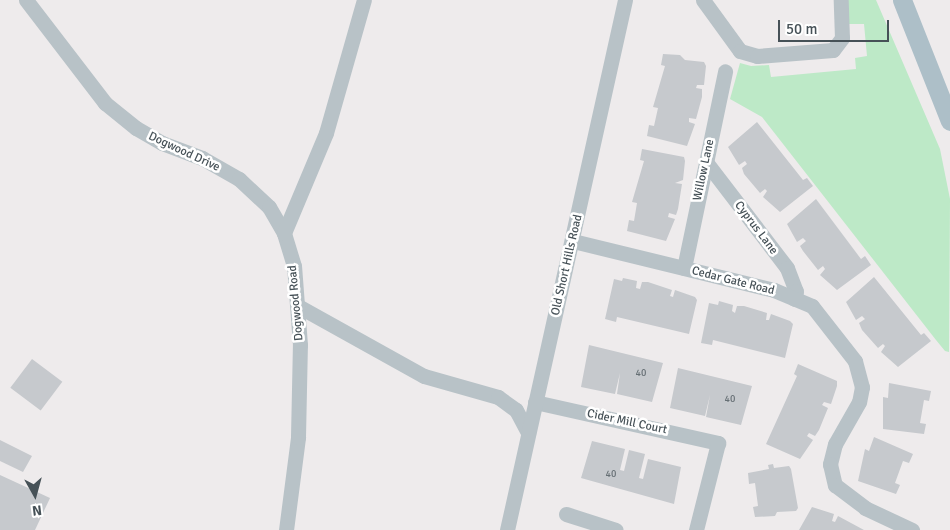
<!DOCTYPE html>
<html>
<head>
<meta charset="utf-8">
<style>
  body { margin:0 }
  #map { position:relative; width:950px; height:530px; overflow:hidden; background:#eeebec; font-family:Signika,sans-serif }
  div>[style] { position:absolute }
  .green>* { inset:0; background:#bde9c7 }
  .building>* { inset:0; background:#c6c9cd; transform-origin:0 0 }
  .minor>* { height:15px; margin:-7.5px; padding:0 7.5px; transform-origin:7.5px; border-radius:7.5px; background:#b8c2c7 }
  .major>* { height:19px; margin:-9.5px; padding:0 9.5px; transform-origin:9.5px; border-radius:9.5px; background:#adbfc8 }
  span { translate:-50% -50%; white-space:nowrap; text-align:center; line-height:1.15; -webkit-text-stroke:5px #fff; paint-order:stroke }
  .number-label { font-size:10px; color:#666f74 }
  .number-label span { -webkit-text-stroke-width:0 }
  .street-label { font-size:12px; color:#465157 }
  .north { position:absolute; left:10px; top:470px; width:50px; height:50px; -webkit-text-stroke:4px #fff; paint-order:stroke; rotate:173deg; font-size:14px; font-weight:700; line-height:20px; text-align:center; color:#465157 }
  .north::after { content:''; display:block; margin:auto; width:18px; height:22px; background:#465157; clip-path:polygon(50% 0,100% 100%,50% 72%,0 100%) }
  .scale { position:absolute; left:778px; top:20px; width:111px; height:22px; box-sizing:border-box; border:2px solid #465157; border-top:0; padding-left:6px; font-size:15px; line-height:18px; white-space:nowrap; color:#465157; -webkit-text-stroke:4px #fff; paint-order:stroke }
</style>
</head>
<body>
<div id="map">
  <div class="green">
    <div style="clip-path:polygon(847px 0,876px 0,940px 149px,950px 199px,949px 352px,945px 351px,936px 340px,762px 117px,730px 99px,740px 63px,751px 66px,769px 65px,771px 77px,856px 69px,855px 58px,867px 56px,864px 24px,849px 24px)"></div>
  </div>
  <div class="building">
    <div style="clip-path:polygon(663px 54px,680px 55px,685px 60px,704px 62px,706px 66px,704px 85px,697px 85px,696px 88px,702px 89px,702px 97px,696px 119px,689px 118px,689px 122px,695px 124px,687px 146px,647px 136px,649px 125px,654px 126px,658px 108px,653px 107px,665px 66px,661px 65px)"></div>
    <div style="clip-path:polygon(757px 122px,803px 180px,807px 178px,813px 186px,780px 212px,763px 197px,767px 191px,765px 189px,760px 193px,744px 174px,742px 168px,747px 164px,745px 161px,739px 165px,728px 147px)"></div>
    <div style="clip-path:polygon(642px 149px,684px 157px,685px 161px,683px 180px,675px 183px,682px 184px,678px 209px,676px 215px,669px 213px,668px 217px,675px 219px,666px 241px,627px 231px,629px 220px,634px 221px,637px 203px,632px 202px,644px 161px,640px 160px)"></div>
    <div style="clip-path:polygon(816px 199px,861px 259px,865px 256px,871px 265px,837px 290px,820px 275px,825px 269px,823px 266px,818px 270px,803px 251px,800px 246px,806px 241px,803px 238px,797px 242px,787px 224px)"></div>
    <div style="clip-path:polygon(874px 277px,921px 335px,924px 333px,931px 341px,898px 367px,881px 352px,885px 346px,883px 344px,878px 348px,862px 330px,859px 323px,865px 319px,862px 316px,856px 320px,846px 302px)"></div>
    <div style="clip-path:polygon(623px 278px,637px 281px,636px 288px,640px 289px,642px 282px,648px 282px,672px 290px,670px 296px,673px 297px,675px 290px,695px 297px,697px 300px,689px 334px,617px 317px,616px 322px,605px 319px,614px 279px,622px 281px)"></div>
    <div style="clip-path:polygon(719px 301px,733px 305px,732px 311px,735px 313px,737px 306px,744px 306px,767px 313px,766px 320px,769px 320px,771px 314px,790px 321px,793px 324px,785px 358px,713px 340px,712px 345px,701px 343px,709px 303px,718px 305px)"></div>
    <div style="clip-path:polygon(589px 345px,663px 363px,652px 402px,617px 394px,620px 373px,615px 394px,581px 387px)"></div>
    <div style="left:32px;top:359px;width:38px;height:36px;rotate:37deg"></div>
    <div style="clip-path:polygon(798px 364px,837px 381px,837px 386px,831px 404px,824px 402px,822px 405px,828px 408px,819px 430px,815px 436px,809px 433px,807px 436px,813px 440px,800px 459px,766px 444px,797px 376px,794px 374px)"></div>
    <div style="clip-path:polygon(678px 368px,752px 386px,741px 425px,706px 417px,710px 395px,705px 416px,670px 408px)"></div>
    <div style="clip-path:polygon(889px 383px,931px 391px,929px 401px,924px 400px,920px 423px,926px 424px,924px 434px,883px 429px,883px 397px,888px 398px)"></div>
    <div style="clip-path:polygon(874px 437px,913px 454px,909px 463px,903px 461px,895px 483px,900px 485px,896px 494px,858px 481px,865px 449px,869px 451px)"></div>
    <div style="clip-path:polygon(0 440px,32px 456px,23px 472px,0 461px)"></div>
    <div style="clip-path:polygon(592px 441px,625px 449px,620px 470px,624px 471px,629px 450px,645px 454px,639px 478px,643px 479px,648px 459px,681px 467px,674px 504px,581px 478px)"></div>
    <div style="clip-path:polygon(773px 464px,774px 468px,789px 466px,791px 469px,798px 508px,796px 511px,777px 512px,775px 516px,755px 517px,753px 507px,758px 506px,755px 483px,749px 484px,748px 473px,769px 469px,768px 465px)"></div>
    <div style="clip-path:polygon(0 475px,50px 498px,35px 530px,0 530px)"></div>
    <div style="clip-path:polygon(812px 507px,834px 514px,832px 521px,835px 522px,838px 516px,864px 530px,799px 530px)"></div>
  </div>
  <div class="minor">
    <div style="left:26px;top:0;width:130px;rotate:52.5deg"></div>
    <div style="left:105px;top:103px;width:40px;rotate:39deg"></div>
    <div style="left:136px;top:128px;width:30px;rotate:30deg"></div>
    <div style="left:162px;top:143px;width:43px;rotate:20.6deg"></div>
    <div style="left:202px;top:158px;width:43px;rotate:29.6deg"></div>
    <div style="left:239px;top:179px;width:41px;rotate:43deg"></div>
    <div style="left:269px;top:207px;width:30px;rotate:60deg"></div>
    <div style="left:703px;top:0;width:63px;rotate:54deg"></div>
    <div style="left:740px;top:51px;width:18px;rotate:16deg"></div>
    <div style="left:757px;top:56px;width:76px;rotate:-4.5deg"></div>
    <div style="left:833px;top:50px;width:15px;rotate:-53deg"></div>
    <div style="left:842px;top:38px;width:38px;rotate:-92deg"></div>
    <div style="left:706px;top:162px;width:133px;rotate:52.6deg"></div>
    <div style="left:787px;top:268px;width:25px;rotate:69deg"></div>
    <div style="left:796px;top:291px;width:8px;rotate:104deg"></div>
    <div style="left:573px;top:241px;width:207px;rotate:13.7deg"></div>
    <div style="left:774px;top:290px;width:41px;rotate:22.8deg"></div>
    <div style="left:812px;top:306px;width:70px;rotate:52deg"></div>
    <div style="left:855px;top:361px;width:27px;rotate:75deg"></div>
    <div style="left:862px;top:387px;width:15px;rotate:101deg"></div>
    <div style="left:859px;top:402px;width:48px;rotate:119.7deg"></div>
    <div style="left:835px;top:444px;width:21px;rotate:104deg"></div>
    <div style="left:830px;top:464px;width:22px;rotate:77deg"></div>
    <div style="left:835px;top:485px;width:38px;rotate:37deg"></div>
    <div style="left:865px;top:508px;width:52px;rotate:25.1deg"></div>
    <div style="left:684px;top:268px;width:201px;rotate:-78.2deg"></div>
    <div style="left:298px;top:306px;width:144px;rotate:29.1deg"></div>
    <div style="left:424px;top:376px;width:77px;rotate:15.8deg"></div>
    <div style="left:498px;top:397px;width:22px;rotate:36deg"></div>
    <div style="left:516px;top:410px;width:26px;rotate:62deg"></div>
    <div style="left:535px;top:402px;width:188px;rotate:12.6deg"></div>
    <div style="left:718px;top:443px;width:90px;rotate:104.2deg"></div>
    <div style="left:566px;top:514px;width:52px;rotate:17.7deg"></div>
    <div style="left:286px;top:530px;width:94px;rotate:-82.6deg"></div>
    <div style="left:298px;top:437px;width:92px;rotate:-88.8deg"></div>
    <div style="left:300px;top:345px;width:79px;rotate:-94.3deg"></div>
    <div style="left:294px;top:266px;width:34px;rotate:-107deg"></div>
    <div style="left:284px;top:233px;width:108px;rotate:-67.2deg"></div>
    <div style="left:326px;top:133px;width:138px;rotate:-74.1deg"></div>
    <div style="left:507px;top:530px;width:543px;rotate:-77.45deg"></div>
  </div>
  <div class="major">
    <div style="left:902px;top:0;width:130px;rotate:68.4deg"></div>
  </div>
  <div class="number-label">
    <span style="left:641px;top:374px">40</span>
    <span style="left:730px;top:400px">40</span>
    <span style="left:611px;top:475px">40</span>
  </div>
  <div class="street-label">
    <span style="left:184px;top:152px;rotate:25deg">Dogwood Drive</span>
    <span style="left:704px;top:170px;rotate:-78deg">Willow Lane</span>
    <span style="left:756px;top:228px;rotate:53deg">Cyprus Lane</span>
    <span style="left:567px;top:265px;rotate:-77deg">Old Short Hills Road</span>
    <span style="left:733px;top:281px;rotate:14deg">Cedar Gate Road</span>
    <span style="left:296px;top:303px;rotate:-95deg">Dogwood Road</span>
    <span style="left:627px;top:422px;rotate:12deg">Cider Mill Court</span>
  </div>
  <div class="north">N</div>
  <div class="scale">50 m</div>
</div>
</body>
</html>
